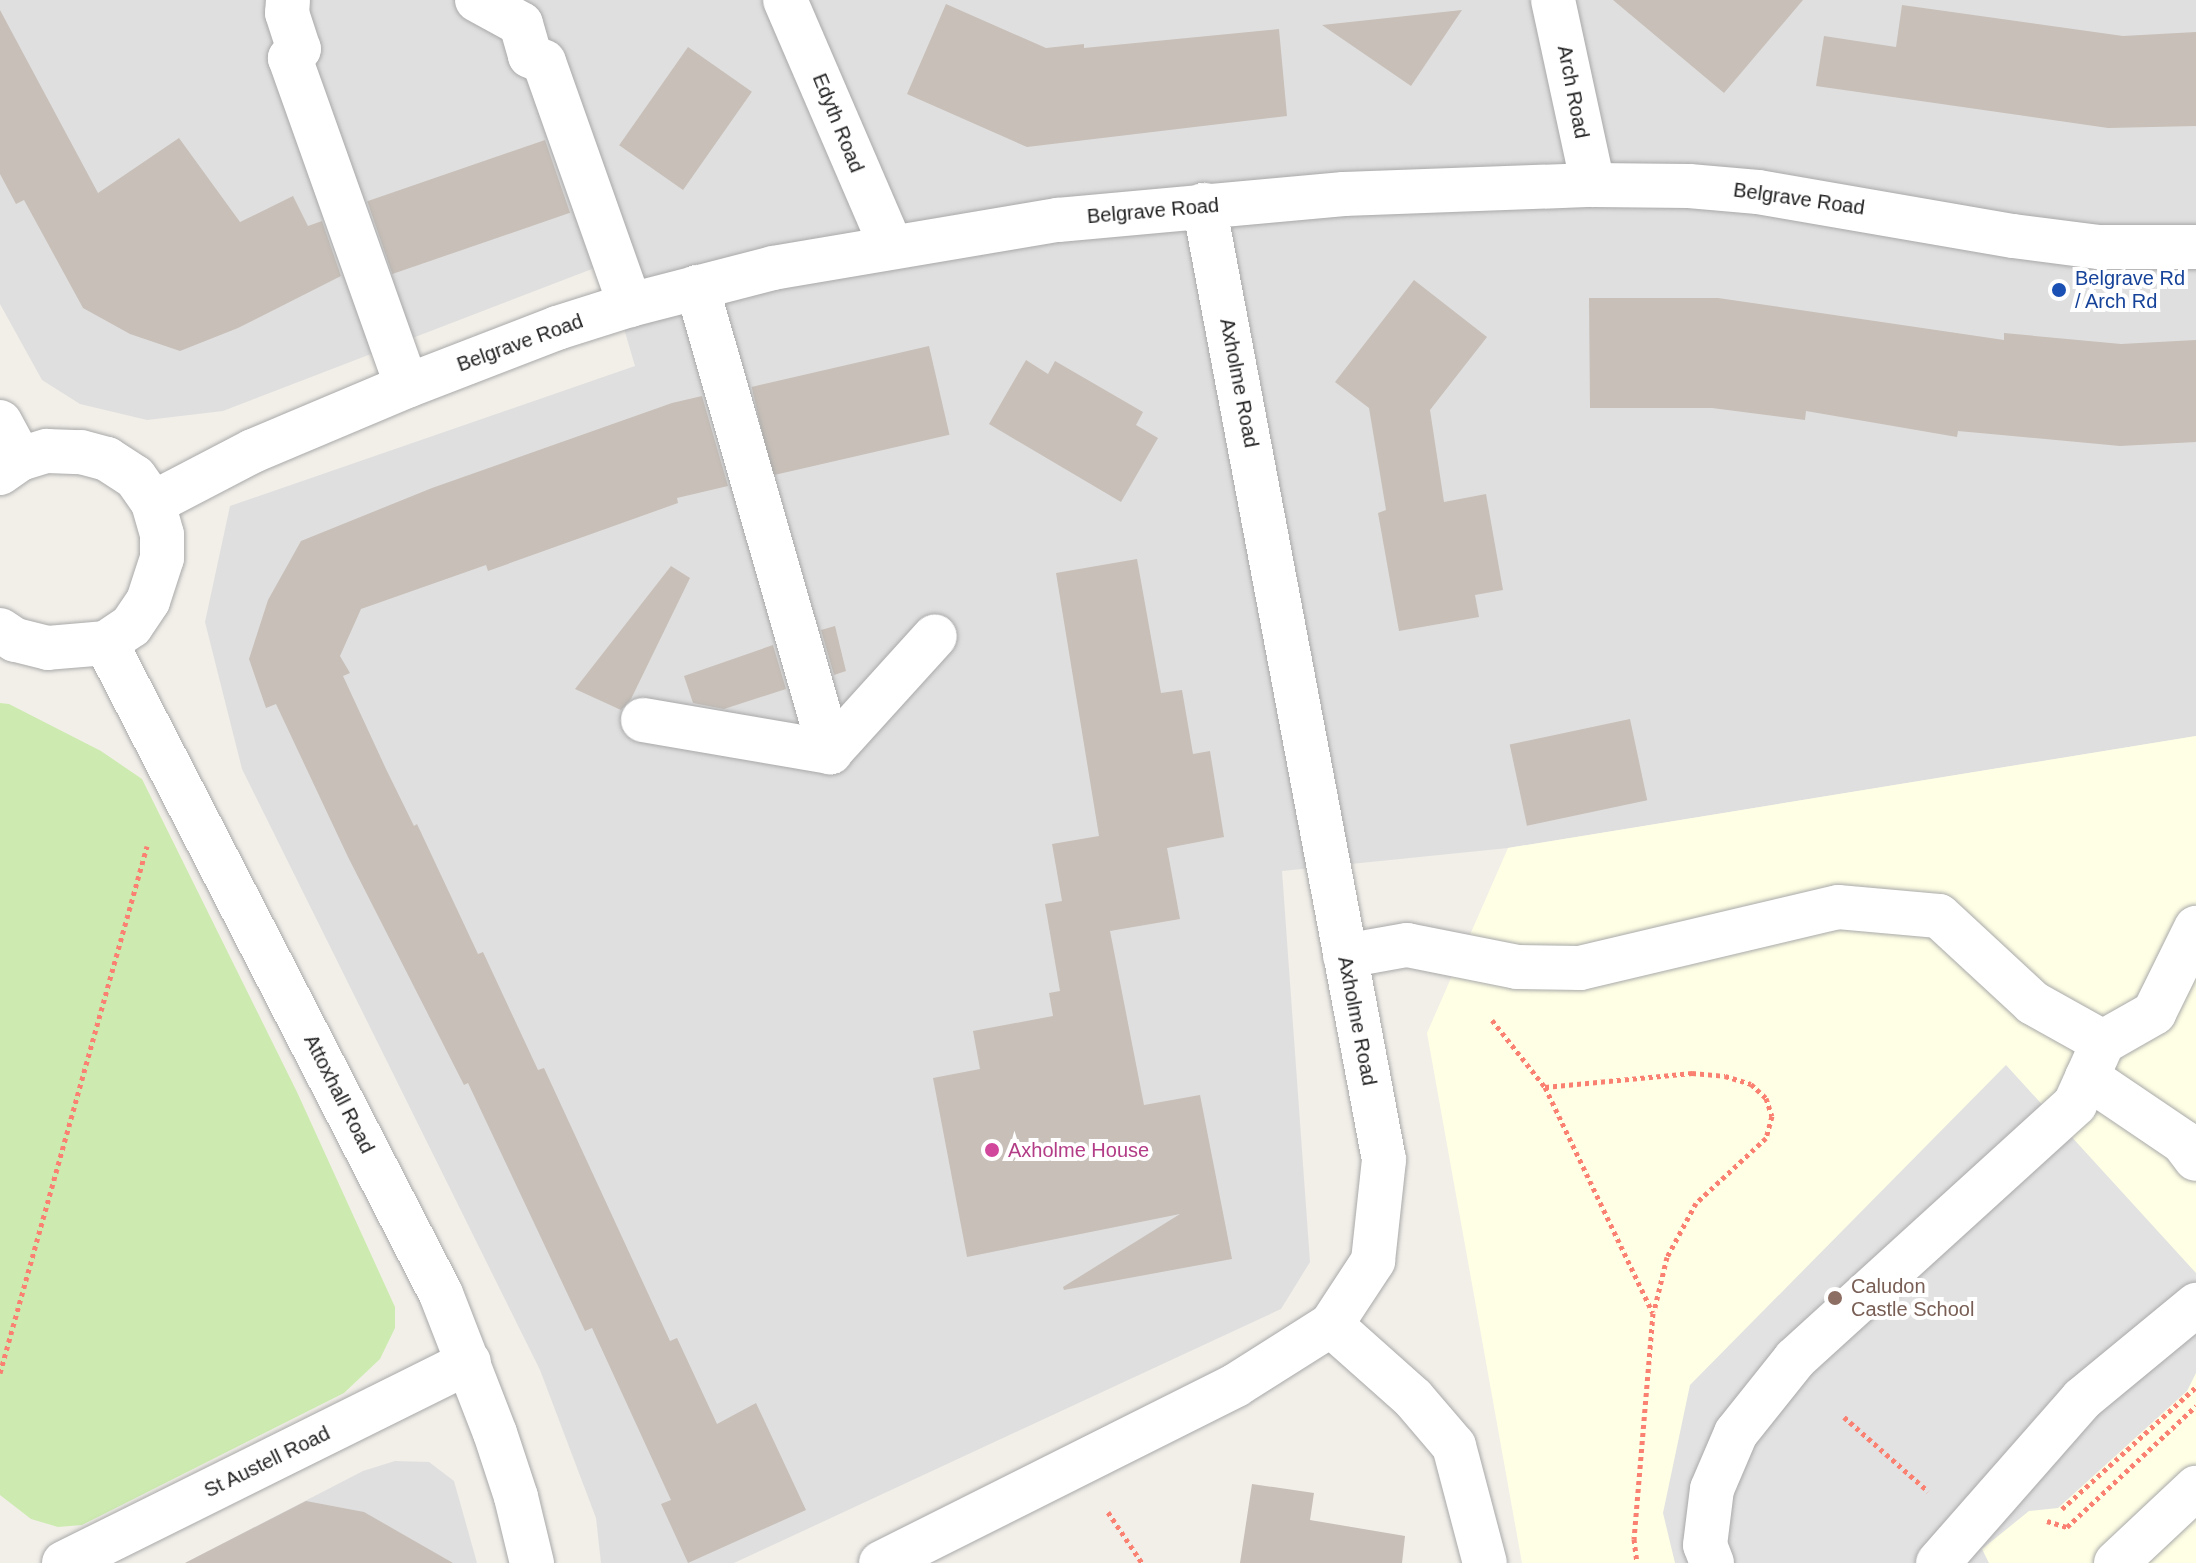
<!DOCTYPE html>
<html>
<head>
<meta charset="utf-8">
<style>
  body { margin:0 }
  #map { position:relative; width:2196px; height:1563px; overflow:hidden; background:#f2efe9; font-family:Arial,sans-serif }
  div>[style] { position:absolute }
  .residential>* { inset:0; background:#e0dfdf }
  .education>* { inset:0; background:#ffffe5 }
  .grass>* { inset:0; background:#cdebb0 }
  .parking>* { inset:0; background:#e2e2e2 }
  .building>* { inset:0; background:#c7bfb8; transform-origin:0 0 }
  .path>* { height:5px; margin-top:-2.5px; transform-origin:0; background:repeating-linear-gradient(90deg,#fa8072 0 4px,transparent 0 8px) }
  .roads { filter:drop-shadow(0 0 2px #a9a9a9) drop-shadow(0 0 2px #a9a9a9) }
  .minor>* { height:44px; margin:-22px; padding:0 22px; transform-origin:22px; border-radius:22px; background:#fff }
  .dots>* { width:22px; height:22px; translate:-50% -50%; box-sizing:border-box; border:4px solid #fff; border-radius:50% }
  span { translate:-50% -50%; white-space:nowrap; text-align:center; line-height:1.15; -webkit-text-stroke:8px #fff; paint-order:stroke }
  .street-label { font-size:20px; color:#222 }
  .transit-label { font-size:20px; color:#164399 }
  .left { translate:0 -50%; text-align:left }
  .hotel-label { font-size:20px; color:#b23c85 }
  .education-label { font-size:20px; color:#785e54 }
</style>
</head>
<body>
<div id="map">
  <div class="residential">
    <div style="clip-path:polygon(0 0,2196px 0,2196px 736px,1508px 848px,1282px 871px,1310px 1262px,1281px 1309px,734px 1563px,601px 1563px,596px 1518px,540px 1370px,242px 769px,205px 622px,230px 506px,635px 366px,605px 264px,223px 411px,147px 420px,80px 404px,42px 380px,0 304px)"></div>
    <div style="clip-path:polygon(395px 1461px,429px 1462px,454px 1481px,477px 1563px,185px 1563px,363px 1471px)"></div>
  </div>
  <div class="education">
    <div style="clip-path:polygon(2196px 736px,2196px 1563px,1522px 1563px,1427px 1033px,1508px 848px)"></div>
  </div>
  <div class="grass">
    <div style="clip-path:polygon(0 703px,9px 704px,101px 751px,142px 779px,297px 1092px,395px 1307px,395px 1328px,380px 1359px,344px 1393px,82px 1525px,58px 1527px,31px 1519px,0 1495px)"></div>
  </div>
  <div class="parking">
    <div style="clip-path:polygon(2006px 1065px,2196px 1273px,2196px 1373px,2187px 1391px,2058px 1508px,2029px 1511px,1982px 1549px,1989px 1563px,1675px 1563px,1663px 1513px,1690px 1385px)"></div>
  </div>
  <div class="building">
    <div style="clip-path:polygon(1613px 0,1803px 0,1724px 93px)"></div>
    <div style="clip-path:polygon(946px 4px,1046px 48px,1084px 44px,1084px 48px,1279px 29px,1287px 116px,1027px 147px,907px 94px)"></div>
    <div style="clip-path:polygon(1902px 5px,2123px 36px,2196px 32px,2196px 126px,2108px 128px,1816px 86px,1824px 36px,1896px 47px)"></div>
    <div style="clip-path:polygon(0 10px,98px 193px,179px 138px,240px 222px,293px 196px,308px 226px,322px 221px,341px 276px,238px 328px,180px 351px,130px 334px,83px 308px,24px 200px,16px 204px,0 174px)"></div>
    <div style="clip-path:polygon(1462px 10px,1411px 86px,1322px 25px)"></div>
    <div style="left:688px;top:47px;width:78px;height:120px;rotate:35deg"></div>
    <div style="left:545px;top:140px;width:77px;height:188px;rotate:71deg"></div>
    <div style="clip-path:polygon(1414px 280px,1487px 337px,1430px 410px,1444px 502px,1486px 494px,1503px 590px,1475px 595px,1479px 617px,1399px 631px,1378px 513px,1386px 510px,1369px 408px,1335px 382px)"></div>
    <div style="clip-path:polygon(1589px 298px,1718px 298px,2004px 340px,2004px 333px,2121px 344px,2196px 340px,2196px 442px,2120px 446px,1958px 431px,1957px 437px,1806px 411px,1805px 420px,1712px 408px,1590px 408px)"></div>
    <div style="left:929px;top:346px;width:91px;height:182px;rotate:77deg"></div>
    <div style="clip-path:polygon(1026px 360px,1048px 374px,1055px 361px,1143px 412px,1136px 425px,1158px 438px,1121px 502px,989px 424px)"></div>
    <div style="clip-path:polygon(702px 396px,728px 486px,677px 498px,678px 503px,488px 571px,486px 565px,361px 609px,340px 656px,350px 673px,343px 676px,386px 769px,414px 826px,417px 824px,478px 954px,483px 952px,538px 1070px,544px 1068px,670px 1341px,677px 1338px,717px 1424px,756px 1403px,806px 1510px,688px 1563px,661px 1504px,671px 1500px,592px 1328px,585px 1331px,468px 1083px,464px 1085px,348px 857px,276px 704px,266px 708px,249px 659px,268px 600px,301px 541px,432px 488px,672px 403px)"></div>
    <div style="clip-path:polygon(1137px 559px,1161px 693px,1182px 690px,1193px 754px,1210px 751px,1224px 837px,1167px 848px,1180px 919px,1110px 931px,1144px 1105px,1200px 1095px,1232px 1259px,1064px 1290px,1063px 1287px,1180px 1214px,967px 1257px,933px 1078px,980px 1069px,973px 1031px,1053px 1016px,1049px 993px,1060px 991px,1045px 904px,1062px 901px,1052px 844px,1099px 836px,1056px 573px)"></div>
    <div style="clip-path:polygon(671px 566px,690px 578px,631px 699px,621px 710px,575px 689px)"></div>
    <div style="clip-path:polygon(835px 626px,846px 671px,834px 675px,821px 630px)"></div>
    <div style="clip-path:polygon(773px 645px,786px 689px,724px 709px,693px 703px,684px 676px)"></div>
    <div style="left:1630px;top:719px;width:83px;height:123px;rotate:78deg"></div>
    <div style="clip-path:polygon(1252px 1484px,1314px 1493px,1310px 1520px,1405px 1536px,1402px 1563px,1240px 1563px)"></div>
    <div style="clip-path:polygon(306px 1501px,364px 1512px,453px 1563px,185px 1563px)"></div>
  </div>
  <div class="path">
    <div style="left:1492px;top:1020px;width:85px;rotate:51.7deg"></div>
    <div style="left:1545px;top:1087px;width:250px;rotate:64.5deg"></div>
    <div style="left:1653px;top:1313px;width:227px;rotate:94.8deg"></div>
    <div style="left:1634px;top:1539px;width:24px;rotate:83deg"></div>
    <div style="left:1545px;top:1087px;width:148px;rotate:-5.4deg"></div>
    <div style="left:1692px;top:1073px;width:33px;rotate:5deg"></div>
    <div style="left:1725px;top:1076px;width:27px;rotate:17deg"></div>
    <div style="left:1751px;top:1084px;width:21px;rotate:43deg"></div>
    <div style="left:1766px;top:1098px;width:19px;rotate:72deg"></div>
    <div style="left:1772px;top:1116px;width:23px;rotate:105deg"></div>
    <div style="left:1766px;top:1138px;width:96px;rotate:137.1deg"></div>
    <div style="left:1696px;top:1203px;width:61px;rotate:118.2deg"></div>
    <div style="left:1667px;top:1257px;width:56px;rotate:103.5deg"></div>
    <div style="left:0;top:1373px;width:547px;rotate:-74.41deg"></div>
    <div style="left:1844px;top:1417px;width:112px;rotate:41.4deg"></div>
    <div style="left:2062px;top:1509px;width:181px;rotate:-42.3deg"></div>
    <div style="left:1108px;top:1512px;width:61px;rotate:56.3deg"></div>
    <div style="left:2047px;top:1521px;width:21px;rotate:17deg"></div>
    <div style="left:2067px;top:1527px;width:177px;rotate:-43.2deg"></div>
  </div>
  <div class="roads">
    <div class="minor">
      <div style="left:288px;top:0;width:13px;rotate:94deg"></div>
      <div style="left:287px;top:13px;width:38px;rotate:72deg"></div>
      <div style="left:299px;top:49px;width:13px;rotate:135deg"></div>
      <div style="left:290px;top:58px;width:348px;rotate:70.4deg"></div>
      <div style="left:477px;top:0;width:50px;rotate:28.6deg"></div>
      <div style="left:521px;top:24px;width:33px;rotate:74deg"></div>
      <div style="left:530px;top:56px;width:15px;rotate:23deg"></div>
      <div style="left:544px;top:62px;width:258px;rotate:70.5deg"></div>
      <div style="left:785px;top:0;width:268px;rotate:66.7deg"></div>
      <div style="left:1553px;top:0;width:189px;rotate:77.8deg"></div>
      <div style="left:697px;top:287px;width:484px;rotate:74deg"></div>
      <div style="left:830px;top:752px;width:156px;rotate:-47.8deg"></div>
      <div style="left:0;top:422px;width:42px;rotate:61.6deg"></div>
      <div style="left:0;top:473px;width:24px;rotate:-35deg"></div>
      <div style="left:20px;top:459px;width:28px;rotate:-17deg"></div>
      <div style="left:47px;top:451px;width:34px;rotate:2deg"></div>
      <div style="left:81px;top:452px;width:27px;rotate:15deg"></div>
      <div style="left:107px;top:459px;width:33px;rotate:33deg"></div>
      <div style="left:135px;top:477px;width:32px;rotate:55deg"></div>
      <div style="left:153px;top:503px;width:33px;rotate:74deg"></div>
      <div style="left:162px;top:535px;width:23px;rotate:90deg"></div>
      <div style="left:162px;top:558px;width:45px;rotate:108deg"></div>
      <div style="left:148px;top:601px;width:30px;rotate:124deg"></div>
      <div style="left:131px;top:626px;width:30px;rotate:146deg"></div>
      <div style="left:106px;top:643px;width:58px;rotate:175.1deg"></div>
      <div style="left:48px;top:648px;width:34px;rotate:-166deg"></div>
      <div style="left:15px;top:640px;width:18px;rotate:-146deg"></div>
      <div style="left:153px;top:503px;width:113px;rotate:-27.5deg"></div>
      <div style="left:253px;top:451px;width:167px;rotate:-22.9deg"></div>
      <div style="left:407px;top:386px;width:161px;rotate:-21.1deg"></div>
      <div style="left:557px;top:328px;width:77px;rotate:-17.5deg"></div>
      <div style="left:630px;top:305px;width:148px;rotate:-14.5deg"></div>
      <div style="left:773px;top:268px;width:289px;rotate:-9.6deg"></div>
      <div style="left:1058px;top:220px;width:287px;rotate:-5.2deg"></div>
      <div style="left:1344px;top:194px;width:249px;rotate:-2.1deg"></div>
      <div style="left:1593px;top:185px;width:96px;rotate:0.6deg"></div>
      <div style="left:1689px;top:186px;width:69px;rotate:5deg"></div>
      <div style="left:1758px;top:192px;width:259px;rotate:9.8deg"></div>
      <div style="left:2013px;top:236px;width:87px;rotate:7.3deg"></div>
      <div style="left:2099px;top:247px;width:97px"></div>
      <div style="left:106px;top:643px;width:732px;rotate:62.77deg"></div>
      <div style="left:441px;top:1294px;width:149px;rotate:68.8deg"></div>
      <div style="left:495px;top:1433px;width:67px;rotate:71.8deg"></div>
      <div style="left:516px;top:1497px;width:68px;rotate:76.4deg"></div>
      <div style="left:643px;top:720px;width:190px;rotate:9.7deg"></div>
      <div style="left:1345px;top:956px;width:63px;rotate:-10.1deg"></div>
      <div style="left:1407px;top:945px;width:112px;rotate:11.3deg"></div>
      <div style="left:1517px;top:967px;width:63px;rotate:0.9deg"></div>
      <div style="left:1580px;top:968px;width:265px;rotate:-13.3deg"></div>
      <div style="left:1838px;top:907px;width:101px;rotate:5.1deg"></div>
      <div style="left:1939px;top:916px;width:128px;rotate:42.8deg"></div>
      <div style="left:2033px;top:1003px;width:80px;rotate:29.1deg"></div>
      <div style="left:2103px;top:1042px;width:59px;rotate:-29.6deg"></div>
      <div style="left:2154px;top:1013px;width:95px;rotate:-63.7deg"></div>
      <div style="left:2087px;top:1077px;width:116px;rotate:34.1deg"></div>
      <div style="left:2183px;top:1142px;width:21px;rotate:53deg"></div>
      <div style="left:1331px;top:1325px;width:110px;rotate:41.7deg"></div>
      <div style="left:1413px;top:1398px;width:63px;rotate:49.5deg"></div>
      <div style="left:1454px;top:1446px;width:121px;rotate:75.2deg"></div>
      <div style="left:64px;top:1563px;width:452px;rotate:-26.4deg"></div>
      <div style="left:881px;top:1563px;width:397px;rotate:-26.6deg"></div>
      <div style="left:1236px;top:1385px;width:112px;rotate:-32.3deg"></div>
      <div style="left:1331px;top:1325px;width:77px;rotate:-56.7deg"></div>
      <div style="left:1373px;top:1261px;width:102px;rotate:-83.8deg"></div>
      <div style="left:1384px;top:1160px;width:972px;rotate:-100.67deg"></div>
      <div style="left:1712px;top:1563px;width:19px;rotate:-111deg"></div>
      <div style="left:1705px;top:1545px;width:56px;rotate:-82.9deg"></div>
      <div style="left:1712px;top:1489px;width:61px;rotate:-66.8deg"></div>
      <div style="left:1736px;top:1433px;width:95px;rotate:-51.4deg"></div>
      <div style="left:1795px;top:1359px;width:379px;rotate:-42.3deg"></div>
      <div style="left:2075px;top:1104px;width:68px;rotate:-65.7deg"></div>
      <div style="left:1938px;top:1563px;width:218px;rotate:-48.7deg"></div>
      <div style="left:2082px;top:1399px;width:148px;rotate:-39.5deg"></div>
      <div style="left:2116px;top:1563px;width:110px;rotate:-43.2deg"></div>
    </div>
  </div>
  <div class="dots">
    <div style="left:2059px;top:290px;background:#1a4fb4"></div>
    <div style="left:992px;top:1150px;background:#d1479c"></div>
    <div style="left:1835px;top:1298px;background:#8d6e63"></div>
  </div>
  <div class="street-label">
    <span style="left:1573px;top:92px;rotate:79deg">Arch Road</span>
    <span style="left:838px;top:123px;rotate:68deg">Edyth Road</span>
    <span style="left:1799px;top:199px;rotate:8deg">Belgrave Road</span>
    <span style="left:1153px;top:211px;rotate:-5deg">Belgrave Road</span>
    <span style="left:520px;top:343px;rotate:-20deg">Belgrave Road</span>
    <span style="left:1239px;top:383px;rotate:79deg">Axholme Road</span>
    <span style="left:1357px;top:1021px;rotate:79deg">Axholme Road</span>
    <span style="left:339px;top:1094px;rotate:63deg">Attoxhall Road</span>
    <span style="left:267px;top:1462px;rotate:-26deg">St Austell Road</span>
  </div>
  <div class="transit-label">
    <span class="left" style="left:2075px;top:290px">Belgrave Rd<br>/ Arch Rd</span>
  </div>
  <div class="hotel-label">
    <span class="left" style="left:1008px;top:1150px">Axholme House</span>
  </div>
  <div class="education-label">
    <span class="left" style="left:1851px;top:1298px">Caludon<br>Castle School</span>
  </div>
</div>
</body>
</html>
